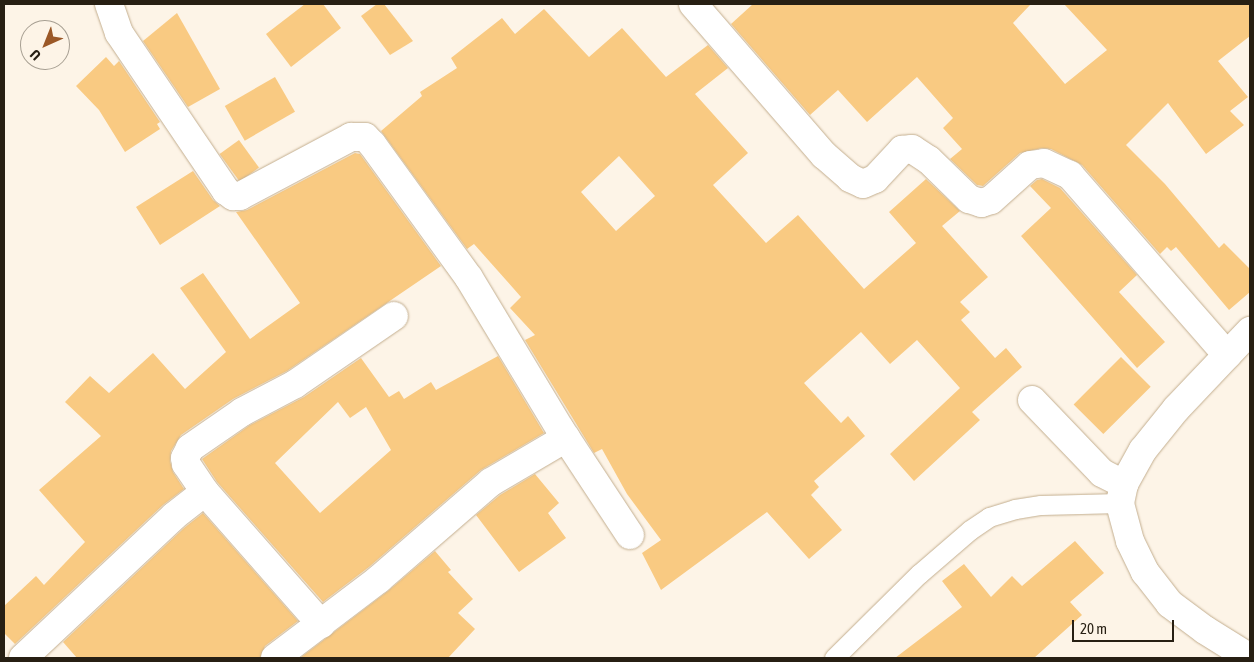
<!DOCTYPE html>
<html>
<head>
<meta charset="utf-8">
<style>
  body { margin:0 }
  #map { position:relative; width:1254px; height:662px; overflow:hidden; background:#fdf4e7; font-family:"Asap Condensed",sans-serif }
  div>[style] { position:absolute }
  .building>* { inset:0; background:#f9ca82; transform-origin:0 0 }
  .roads { filter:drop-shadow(0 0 1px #c3ae8f) drop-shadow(0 0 1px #c3ae8f) }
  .service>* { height:19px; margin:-9.5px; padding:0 9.5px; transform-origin:9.5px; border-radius:9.5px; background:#fff }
  .minor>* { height:28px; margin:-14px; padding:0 14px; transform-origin:14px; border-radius:14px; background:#fff }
  .tertiary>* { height:28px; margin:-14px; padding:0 14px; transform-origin:14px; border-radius:14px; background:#fff }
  span { translate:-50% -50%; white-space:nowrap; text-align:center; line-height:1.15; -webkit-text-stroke:4px #fdf4e7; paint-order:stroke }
  .frame { position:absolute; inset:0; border:5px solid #271f13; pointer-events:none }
  .north { position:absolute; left:20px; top:20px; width:50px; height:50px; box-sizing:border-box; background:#fdf4e7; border:1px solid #a79f92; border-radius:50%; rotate:224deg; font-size:14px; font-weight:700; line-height:20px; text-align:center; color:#271f13 }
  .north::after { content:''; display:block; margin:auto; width:18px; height:22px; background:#9b5827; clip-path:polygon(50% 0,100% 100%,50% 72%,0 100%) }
  .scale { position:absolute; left:1072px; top:620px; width:102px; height:22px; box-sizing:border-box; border:2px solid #271f13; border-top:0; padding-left:6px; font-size:15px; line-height:18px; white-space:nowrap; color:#271f13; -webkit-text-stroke:4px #fdf4e7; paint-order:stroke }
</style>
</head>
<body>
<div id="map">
  <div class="building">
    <div style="clip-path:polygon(305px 4px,323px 4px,341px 28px,291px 67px,266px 34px)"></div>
    <div style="clip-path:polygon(377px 4px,384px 4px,413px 41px,390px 55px,361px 16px)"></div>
    <div style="clip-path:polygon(753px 4px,1031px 4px,1013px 23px,1065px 84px,1107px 50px,1064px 4px,1250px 4px,1250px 36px,1218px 61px,1248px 97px,1230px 111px,1244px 125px,1206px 154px,1168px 103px,1126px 145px,1165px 184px,1219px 248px,1224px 243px,1250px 269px,1250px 292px,1229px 310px,1176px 247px,1171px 251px,1167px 247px,1160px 254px,1082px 165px,1051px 149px,1042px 148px,1020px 153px,983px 186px,977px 185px,950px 159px,962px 149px,943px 128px,953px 118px,917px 77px,867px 122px,838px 90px,810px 115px,731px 24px)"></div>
    <div style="clip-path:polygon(evenodd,544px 9px,589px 57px,622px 28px,666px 77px,708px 45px,728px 68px,695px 94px,748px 153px,713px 185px,766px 243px,798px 215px,864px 289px,916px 243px,889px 212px,926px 179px,960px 211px,942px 226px,988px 277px,960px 302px,970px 312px,961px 320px,995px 358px,1006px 348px,1022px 367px,972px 412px,980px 420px,914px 481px,890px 454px,960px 388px,917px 340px,890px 364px,861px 332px,804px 383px,841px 423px,848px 416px,865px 436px,814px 481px,819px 487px,811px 495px,842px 530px,809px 559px,767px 512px,661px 590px,642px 553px,661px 540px,627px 494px,602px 449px,594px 453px,525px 340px,535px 335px,510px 308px,521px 297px,474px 244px,467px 249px,381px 131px,422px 96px,420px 92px,457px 68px,451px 58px,502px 18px,515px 34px,544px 9px,619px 156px,655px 196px,616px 231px,581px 192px,619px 156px)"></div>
    <div style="clip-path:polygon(177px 13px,220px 89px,188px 107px,143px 41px)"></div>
    <div style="clip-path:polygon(106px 57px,114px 66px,119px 61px,160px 122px,157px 124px,160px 129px,125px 152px,99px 110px,76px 86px)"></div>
    <div style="left:275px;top:77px;width:40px;height:58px;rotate:60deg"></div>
    <div style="left:239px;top:140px;width:34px;height:24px;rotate:54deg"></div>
    <div style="clip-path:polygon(355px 153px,360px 154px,441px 266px,287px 371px,233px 399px,181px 435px,171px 451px,170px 461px,173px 472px,184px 489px,163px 505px,15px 644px,4px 633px,4px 606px,36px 576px,44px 585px,85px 542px,39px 490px,101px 436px,65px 402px,90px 376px,109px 393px,153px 353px,185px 389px,226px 352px,180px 288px,203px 273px,250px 339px,300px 303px,236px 212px,247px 210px)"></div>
    <div style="clip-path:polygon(193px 171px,213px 200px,220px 206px,160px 245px,136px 207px)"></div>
    <div style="clip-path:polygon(1042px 179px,1060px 188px,1137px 275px,1119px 292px,1165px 342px,1137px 368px,1021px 236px,1051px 208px,1030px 186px,1037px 180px)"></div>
    <div style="clip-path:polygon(evenodd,498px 356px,544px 433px,481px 470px,369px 567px,323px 602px,217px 482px,202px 459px,250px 425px,304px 397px,361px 358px,389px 397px,399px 391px,404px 399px,431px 382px,436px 390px,498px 356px,338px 402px,350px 418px,366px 407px,391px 450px,320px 513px,275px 463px,338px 402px)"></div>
    <div style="left:1121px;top:357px;width:42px;height:67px;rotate:45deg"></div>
    <div style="clip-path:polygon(535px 474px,559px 503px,548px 513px,566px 538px,519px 572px,476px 515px,500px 495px)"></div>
    <div style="clip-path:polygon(203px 513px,298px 621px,265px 646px,260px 658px,77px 658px,63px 642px,184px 528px)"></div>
    <div style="clip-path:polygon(1075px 541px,1104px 573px,1070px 602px,1082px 615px,1034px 658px,895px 658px,962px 607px,942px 581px,964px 564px,991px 597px,1012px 576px,1022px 586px)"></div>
    <div style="clip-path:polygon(435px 551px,451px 570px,448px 572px,473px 599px,458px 613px,475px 629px,448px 658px,300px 658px,388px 591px)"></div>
  </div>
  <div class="roads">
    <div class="service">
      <div style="left:834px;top:658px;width:120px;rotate:-44.7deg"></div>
      <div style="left:919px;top:574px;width:67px;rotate:-40.8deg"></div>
      <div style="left:970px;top:530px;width:23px;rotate:-34deg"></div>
      <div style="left:989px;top:517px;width:27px;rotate:-17deg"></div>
      <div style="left:1015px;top:509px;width:26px;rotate:-9deg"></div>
      <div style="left:1041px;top:505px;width:79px;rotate:-1.5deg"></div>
    </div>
    <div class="minor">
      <div style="left:109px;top:4px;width:31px;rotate:71deg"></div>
      <div style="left:119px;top:33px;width:191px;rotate:55.9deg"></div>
      <div style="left:226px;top:191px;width:9px;rotate:36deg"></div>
      <div style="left:233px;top:196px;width:7px"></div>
      <div style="left:240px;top:196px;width:126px;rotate:-28deg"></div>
      <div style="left:351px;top:137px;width:14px"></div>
      <div style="left:365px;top:137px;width:10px;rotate:45deg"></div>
      <div style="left:372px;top:144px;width:165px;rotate:54.1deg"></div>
      <div style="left:469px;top:278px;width:176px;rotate:58.9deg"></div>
      <div style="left:560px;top:429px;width:127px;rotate:56.6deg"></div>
      <div style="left:693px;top:4px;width:200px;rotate:49.1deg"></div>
      <div style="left:824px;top:155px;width:35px;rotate:41deg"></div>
      <div style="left:850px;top:178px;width:14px;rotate:25deg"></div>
      <div style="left:863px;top:184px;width:13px;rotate:-23deg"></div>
      <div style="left:875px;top:179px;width:40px;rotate:-47deg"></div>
      <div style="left:902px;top:150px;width:10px;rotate:-6deg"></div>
      <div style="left:912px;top:149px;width:20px;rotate:33deg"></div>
      <div style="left:929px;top:160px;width:56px;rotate:44.3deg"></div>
      <div style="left:969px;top:199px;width:13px;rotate:18deg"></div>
      <div style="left:981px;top:203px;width:10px;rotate:-17deg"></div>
      <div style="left:991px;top:200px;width:52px;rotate:-41.9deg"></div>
      <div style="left:1030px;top:165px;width:14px;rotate:-8deg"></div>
      <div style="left:1044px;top:163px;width:29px;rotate:25deg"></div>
      <div style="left:1070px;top:175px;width:239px;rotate:48.9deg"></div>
      <div style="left:1032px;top:400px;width:101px;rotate:46.2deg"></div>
      <div style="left:1102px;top:473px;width:25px;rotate:27deg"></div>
      <div style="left:205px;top:492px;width:176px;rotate:48.7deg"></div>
      <div style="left:23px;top:658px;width:207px;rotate:-43.2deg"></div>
      <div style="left:174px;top:516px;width:39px;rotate:-38deg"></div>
      <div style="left:205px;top:492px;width:34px;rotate:-124deg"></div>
      <div style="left:186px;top:464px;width:6px;rotate:-99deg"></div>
      <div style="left:185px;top:458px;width:11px;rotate:-63deg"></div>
      <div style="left:190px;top:448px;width:63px;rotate:-34.7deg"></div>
      <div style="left:242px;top:412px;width:60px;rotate:-27.8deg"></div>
      <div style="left:295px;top:384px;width:120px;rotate:-34.5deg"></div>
      <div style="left:275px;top:658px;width:131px;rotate:-37.2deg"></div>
      <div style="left:379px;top:579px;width:148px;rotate:-40.9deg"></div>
      <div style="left:491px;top:482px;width:87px;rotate:-30.4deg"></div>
    </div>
    <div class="tertiary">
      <div style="left:1250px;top:658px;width:53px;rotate:-148.1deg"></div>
      <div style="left:1205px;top:630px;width:44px;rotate:-143.4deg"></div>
      <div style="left:1170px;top:604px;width:41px;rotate:-128deg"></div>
      <div style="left:1145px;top:572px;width:34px;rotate:-116deg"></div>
      <div style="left:1130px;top:541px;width:39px;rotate:-105deg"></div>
      <div style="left:1120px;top:503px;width:19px;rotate:-78deg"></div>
      <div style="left:1124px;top:484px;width:39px;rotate:-61deg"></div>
      <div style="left:1143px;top:450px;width:53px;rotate:-51.2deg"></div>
      <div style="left:1176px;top:409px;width:108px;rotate:-46.5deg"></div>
    </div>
  </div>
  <div class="frame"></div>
  <div class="north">U</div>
  <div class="scale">20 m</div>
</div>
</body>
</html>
